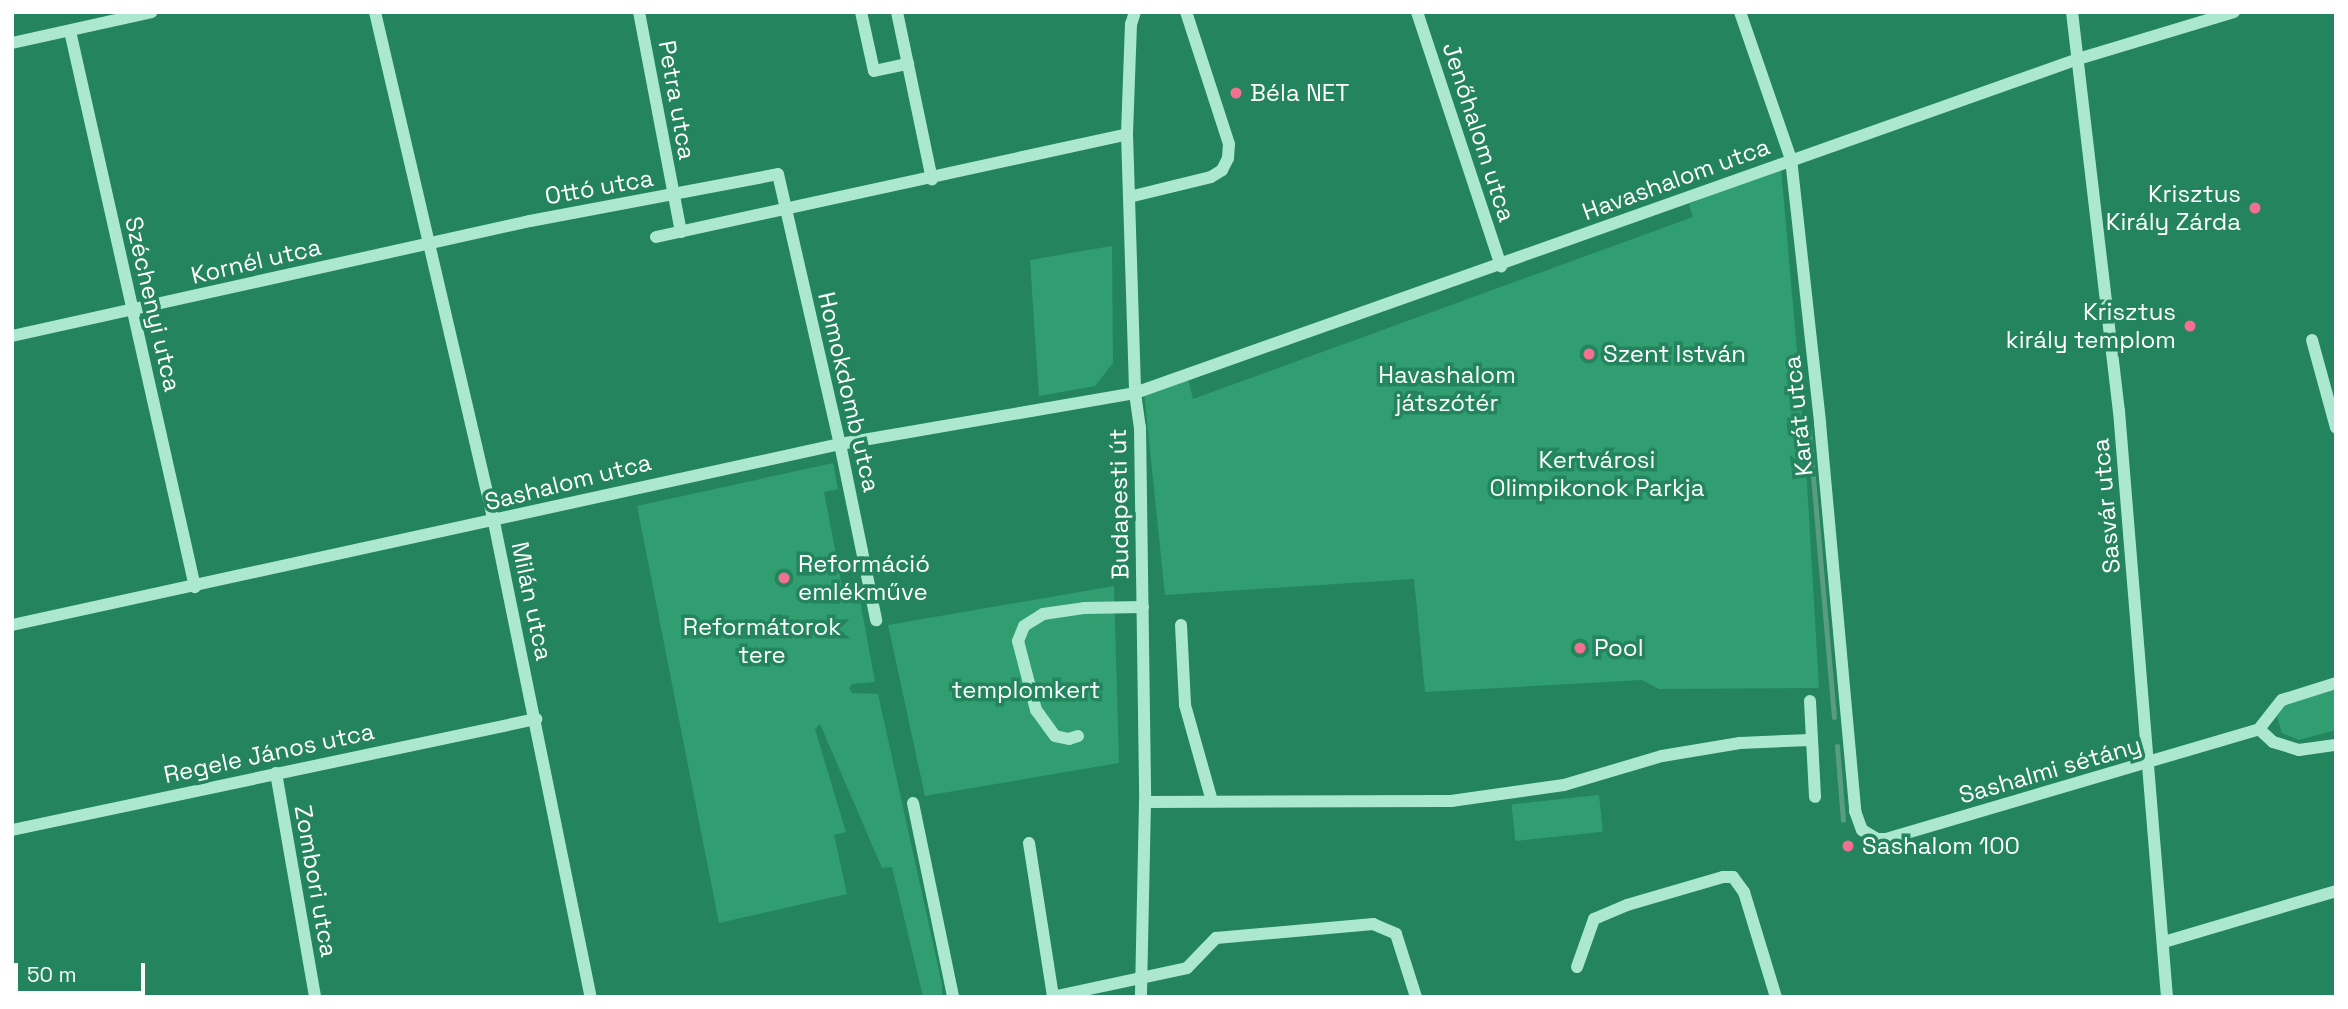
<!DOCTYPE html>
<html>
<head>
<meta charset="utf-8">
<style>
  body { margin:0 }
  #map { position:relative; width:2348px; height:1009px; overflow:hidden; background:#23845e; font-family:"Space Grotesk",sans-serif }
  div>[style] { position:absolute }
  .green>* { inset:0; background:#319e71; transform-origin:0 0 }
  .stream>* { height:5px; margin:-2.5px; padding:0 2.5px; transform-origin:2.5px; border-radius:2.5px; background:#599c81 }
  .minor>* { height:12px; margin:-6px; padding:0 6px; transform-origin:6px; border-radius:6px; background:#ace8d0 }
  .dots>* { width:19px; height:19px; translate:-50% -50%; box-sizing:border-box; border:4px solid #23845e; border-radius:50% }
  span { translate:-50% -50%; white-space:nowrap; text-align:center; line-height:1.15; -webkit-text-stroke:7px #23845e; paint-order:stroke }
  .poi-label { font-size:24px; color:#fff }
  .left { translate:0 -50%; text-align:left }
  .right { translate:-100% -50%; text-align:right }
  .street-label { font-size:24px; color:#fff }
  .park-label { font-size:24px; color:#f8fefb }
  .frame { position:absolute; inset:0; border:14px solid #fff; pointer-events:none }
  .scale { position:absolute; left:14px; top:963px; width:131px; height:32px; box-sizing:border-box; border:4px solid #fff; border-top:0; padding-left:9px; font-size:21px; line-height:24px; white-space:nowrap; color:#fff; -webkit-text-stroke:5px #23845e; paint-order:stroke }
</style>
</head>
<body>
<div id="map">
  <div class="green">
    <div style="clip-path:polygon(1781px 168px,1804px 432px,1819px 688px,1659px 689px,1642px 680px,1425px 692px,1414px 579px,1165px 595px,1144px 392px,1188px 379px,1193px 399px,1693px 217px,1689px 204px)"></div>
    <div style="clip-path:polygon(1112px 246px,1113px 363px,1095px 386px,1039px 396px,1030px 260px)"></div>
    <div style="clip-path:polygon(833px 463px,838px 489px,824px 492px,842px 586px,857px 584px,875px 682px,852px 684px,849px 688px,852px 693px,878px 694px,942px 984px,942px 997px,923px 997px,892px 867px,882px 868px,820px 724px,815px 729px,846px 832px,834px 835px,847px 894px,719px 923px,637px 506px)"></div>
    <div style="clip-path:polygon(1114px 586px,1119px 763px,925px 796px,888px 625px)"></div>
    <div style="clip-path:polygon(2336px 689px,2336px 730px,2299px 740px,2282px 733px,2277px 717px,2286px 704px)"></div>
    <div style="left:1599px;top:795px;width:37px;height:88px;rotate:84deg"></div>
  </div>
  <div class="stream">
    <div style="left:1809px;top:431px;width:287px;rotate:85deg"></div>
    <div style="left:1837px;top:746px;width:74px;rotate:85.4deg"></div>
  </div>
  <div class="minor">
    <div style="left:375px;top:12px;width:524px;rotate:76.87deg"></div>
    <div style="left:494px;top:522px;width:485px;rotate:78.5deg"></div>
    <div style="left:639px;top:12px;width:224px;rotate:79.2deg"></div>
    <div style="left:861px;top:12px;width:60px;rotate:77.6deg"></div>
    <div style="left:874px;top:71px;width:35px;rotate:-12deg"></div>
    <div style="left:897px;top:12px;width:171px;rotate:78.2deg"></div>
    <div style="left:1135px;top:12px;width:13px;rotate:108deg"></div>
    <div style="left:1131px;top:24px;width:110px;rotate:92.1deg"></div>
    <div style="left:1127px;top:134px;width:259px;rotate:88.2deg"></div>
    <div style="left:1135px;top:393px;width:34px;rotate:82deg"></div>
    <div style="left:1140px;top:427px;width:375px;rotate:89.2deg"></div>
    <div style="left:1145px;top:802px;width:195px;rotate:91.2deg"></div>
    <div style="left:1417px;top:12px;width:268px;rotate:71.7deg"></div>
    <div style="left:1740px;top:12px;width:156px;rotate:70.9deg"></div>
    <div style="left:1791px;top:159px;width:266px;rotate:83.7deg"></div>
    <div style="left:1820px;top:423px;width:390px;rotate:84.8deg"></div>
    <div style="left:1855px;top:811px;width:20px;rotate:70deg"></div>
    <div style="left:1862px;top:830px;width:17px;rotate:31deg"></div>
    <div style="left:1877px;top:839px;width:9px"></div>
    <div style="left:1886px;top:839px;width:389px;rotate:-16.4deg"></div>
    <div style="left:2259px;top:729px;width:37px;rotate:-52deg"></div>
    <div style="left:2282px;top:700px;width:57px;rotate:-17.5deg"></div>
    <div style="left:2072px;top:12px;width:402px;rotate:83.3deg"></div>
    <div style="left:2119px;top:411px;width:588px;rotate:85.32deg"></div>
    <div style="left:70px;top:31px;width:570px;rotate:77.33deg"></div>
    <div style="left:12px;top:43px;width:143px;rotate:-12.5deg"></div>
    <div style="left:1129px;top:197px;width:84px;rotate:-13.7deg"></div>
    <div style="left:1211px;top:177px;width:13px;rotate:-32deg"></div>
    <div style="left:1222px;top:170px;width:13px;rotate:-63deg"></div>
    <div style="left:1228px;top:158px;width:14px;rotate:-86deg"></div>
    <div style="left:1229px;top:144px;width:139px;rotate:-108deg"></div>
    <div style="left:656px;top:237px;width:482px;rotate:-12.3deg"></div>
    <div style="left:12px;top:336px;width:531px;rotate:-12.52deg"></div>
    <div style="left:530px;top:221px;width:252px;rotate:-10.7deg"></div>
    <div style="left:778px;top:174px;width:277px;rotate:77.1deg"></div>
    <div style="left:840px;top:444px;width:180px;rotate:78.4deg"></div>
    <div style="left:2312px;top:340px;width:91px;rotate:74.7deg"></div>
    <div style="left:12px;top:625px;width:848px;rotate:-12.33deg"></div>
    <div style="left:840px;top:444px;width:299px;rotate:-9.8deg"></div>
    <div style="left:1135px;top:393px;width:1000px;rotate:-19.5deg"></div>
    <div style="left:2078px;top:59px;width:163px;rotate:-16.8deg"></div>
    <div style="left:1181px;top:625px;width:80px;rotate:87.1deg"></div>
    <div style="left:1185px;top:705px;width:100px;rotate:74.3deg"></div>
    <div style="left:1810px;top:701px;width:96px;rotate:87deg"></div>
    <div style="left:2259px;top:729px;width:19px;rotate:43deg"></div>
    <div style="left:2273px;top:742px;width:27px;rotate:17deg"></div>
    <div style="left:2299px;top:750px;width:37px;rotate:-8deg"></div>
    <div style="left:1078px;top:736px;width:9px;rotate:162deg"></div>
    <div style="left:1069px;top:739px;width:14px;rotate:-168deg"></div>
    <div style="left:1055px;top:736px;width:32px;rotate:-126deg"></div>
    <div style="left:1036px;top:710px;width:71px;rotate:-104.6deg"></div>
    <div style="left:1018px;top:641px;width:16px;rotate:-68deg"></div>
    <div style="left:1024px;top:626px;width:22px;rotate:-32deg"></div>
    <div style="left:1043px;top:614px;width:41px;rotate:-8.3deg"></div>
    <div style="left:1084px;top:608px;width:59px;rotate:-1deg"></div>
    <div style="left:276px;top:773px;width:227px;rotate:80.1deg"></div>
    <div style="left:1145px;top:802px;width:306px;rotate:-0.2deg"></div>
    <div style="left:1451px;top:801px;width:114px;rotate:-8.1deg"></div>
    <div style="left:1564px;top:785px;width:102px;rotate:-16.5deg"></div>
    <div style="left:1662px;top:756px;width:79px;rotate:-9.5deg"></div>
    <div style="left:1740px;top:743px;width:70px;rotate:-2.5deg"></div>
    <div style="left:913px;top:803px;width:198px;rotate:78.3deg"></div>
    <div style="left:12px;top:830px;width:536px;rotate:-11.96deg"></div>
    <div style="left:1029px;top:843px;width:155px;rotate:81.1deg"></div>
    <div style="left:2164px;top:942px;width:179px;rotate:-16.5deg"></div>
    <div style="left:1577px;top:967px;width:51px;rotate:-70.5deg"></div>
    <div style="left:1594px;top:919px;width:36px;rotate:-23deg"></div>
    <div style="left:1627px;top:905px;width:100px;rotate:-16.3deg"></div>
    <div style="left:1723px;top:877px;width:10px"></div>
    <div style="left:1733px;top:877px;width:19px;rotate:54deg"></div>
    <div style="left:1744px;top:892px;width:110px;rotate:73.1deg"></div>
    <div style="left:1052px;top:997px;width:138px;rotate:-12.1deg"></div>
    <div style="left:1187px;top:968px;width:42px;rotate:-46deg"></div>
    <div style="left:1216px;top:938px;width:158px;rotate:-5.1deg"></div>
    <div style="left:1373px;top:924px;width:25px;rotate:23deg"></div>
    <div style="left:1396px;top:934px;width:66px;rotate:72.4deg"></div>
  </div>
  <div class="dots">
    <div style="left:1236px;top:93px;background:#f37090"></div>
    <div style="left:2255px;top:208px;background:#f37090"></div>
    <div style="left:2190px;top:326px;background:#f37090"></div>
    <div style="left:1589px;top:354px;background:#f37090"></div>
    <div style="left:784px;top:578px;background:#f37090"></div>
    <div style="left:1580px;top:648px;background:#f37090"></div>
    <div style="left:1848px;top:846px;background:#f37090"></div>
  </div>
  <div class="poi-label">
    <span class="left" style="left:1250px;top:93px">Béla NET</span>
    <span class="right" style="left:2241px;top:208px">Krisztus<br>Király Zárda</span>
    <span class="right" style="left:2176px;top:326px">Krisztus<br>király templom</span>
    <span class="left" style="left:1603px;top:354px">Szent István</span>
    <span class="left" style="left:798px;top:578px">Reformáció<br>emlékműve</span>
    <span class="left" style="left:1594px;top:648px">Pool</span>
    <span class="left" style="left:1862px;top:846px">Sashalom 100</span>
  </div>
  <div class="street-label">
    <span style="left:677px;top:100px;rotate:80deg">Petra utca</span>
    <span style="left:1479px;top:132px;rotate:72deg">Jenőhalom utca</span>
    <span style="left:1676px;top:179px;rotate:-20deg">Havashalom utca</span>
    <span style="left:599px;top:187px;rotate:-10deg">Ottó utca</span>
    <span style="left:256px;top:261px;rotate:-13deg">Kornél utca</span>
    <span style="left:153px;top:304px;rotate:77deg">Széchenyi utca</span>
    <span style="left:849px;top:392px;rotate:77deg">Homokdomb utca</span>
    <span style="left:1798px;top:416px;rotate:-96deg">Karát utca</span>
    <span style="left:568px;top:482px;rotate:-14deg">Sashalom utca</span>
    <span style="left:1119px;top:504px;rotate:-91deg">Budapesti út</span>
    <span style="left:2106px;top:506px;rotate:-95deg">Sasvár utca</span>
    <span style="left:532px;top:601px;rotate:78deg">Milán utca</span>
    <span style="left:269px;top:753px;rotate:-12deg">Regele János utca</span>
    <span style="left:2050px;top:770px;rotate:-16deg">Sashalmi sétány</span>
    <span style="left:316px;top:881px;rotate:80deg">Zombori utca</span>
  </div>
  <div class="park-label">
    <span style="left:1447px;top:389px">Havashalom<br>játszótér</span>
    <span style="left:1597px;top:474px">Kertvárosi<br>Olimpikonok Parkja</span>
    <span style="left:762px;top:641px">Reformátorok<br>tere</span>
    <span style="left:1026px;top:690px">templomkert</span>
  </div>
  <div class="frame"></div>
  <div class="scale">50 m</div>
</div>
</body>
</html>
